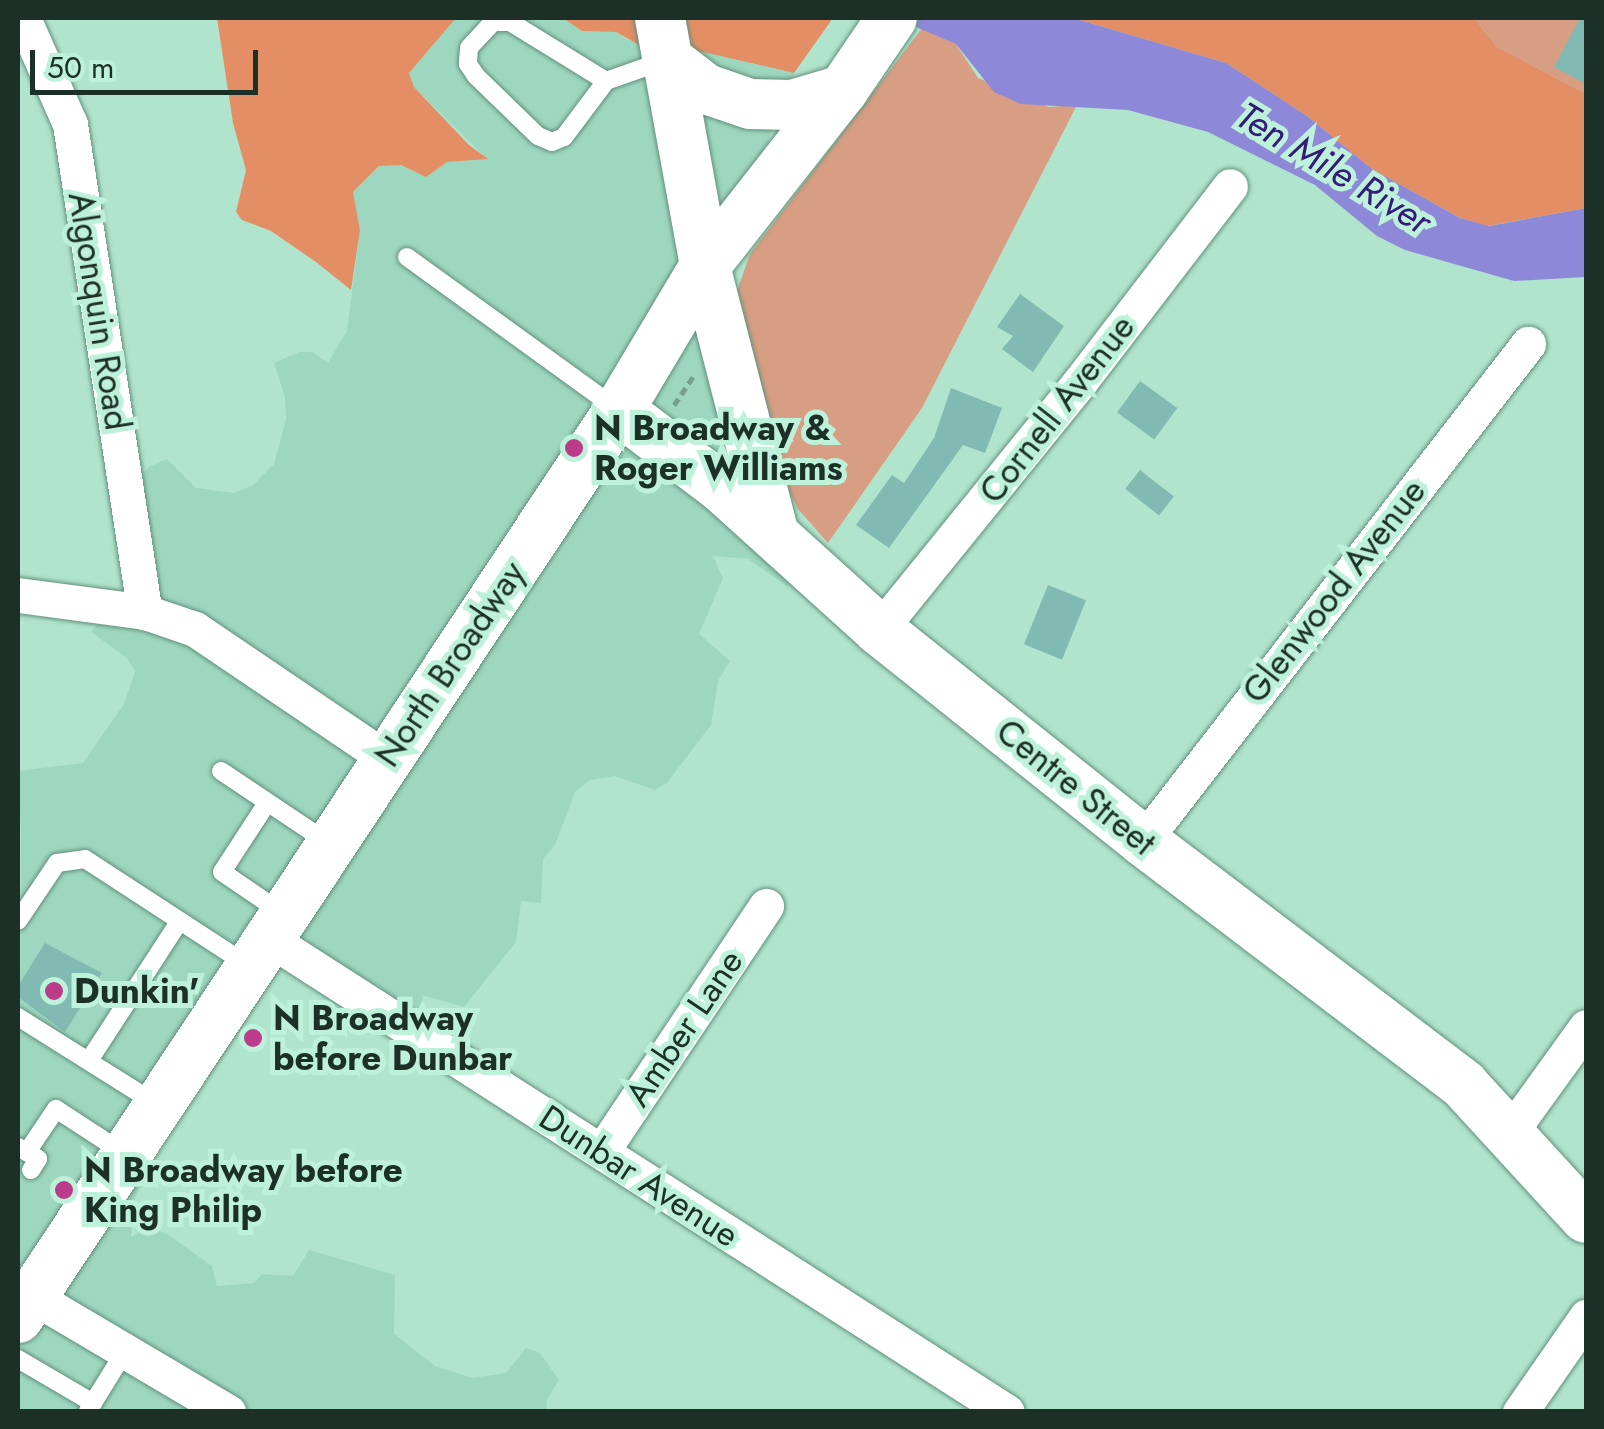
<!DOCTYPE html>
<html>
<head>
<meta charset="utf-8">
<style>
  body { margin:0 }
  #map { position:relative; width:1604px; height:1429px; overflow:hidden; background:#b1e4cd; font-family:Jost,sans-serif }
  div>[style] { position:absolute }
  .built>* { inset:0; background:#9ed7bf }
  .green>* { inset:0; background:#d79e83 }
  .forest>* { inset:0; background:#e38e65 }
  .water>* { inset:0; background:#8e88d8 }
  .building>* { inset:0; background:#80bab3; transform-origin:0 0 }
  .path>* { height:5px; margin-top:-2.5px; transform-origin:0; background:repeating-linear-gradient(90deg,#789f8e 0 8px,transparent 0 13px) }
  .roads { filter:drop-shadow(0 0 2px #60907c) drop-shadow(0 0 2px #60907c) }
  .lane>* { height:18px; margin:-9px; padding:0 9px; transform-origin:9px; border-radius:9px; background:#fff }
  .street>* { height:35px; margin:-17.5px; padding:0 17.5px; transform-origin:17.5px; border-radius:17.5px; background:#fff }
  .secondary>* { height:50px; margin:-25px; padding:0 25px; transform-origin:25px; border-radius:25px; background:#fff }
  .dots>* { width:28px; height:28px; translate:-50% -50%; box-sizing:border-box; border:5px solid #bef1da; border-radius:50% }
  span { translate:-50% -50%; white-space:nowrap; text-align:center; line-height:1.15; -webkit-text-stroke:10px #bef1da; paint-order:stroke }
  .street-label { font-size:35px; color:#1c3027 }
  .poi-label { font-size:35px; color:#1c3027; font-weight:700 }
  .left { translate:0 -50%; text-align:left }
  .water-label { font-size:38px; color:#331b79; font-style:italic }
  .frame { position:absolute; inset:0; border:20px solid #1c3027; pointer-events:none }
  .scale { position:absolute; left:30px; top:50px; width:228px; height:45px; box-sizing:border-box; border:5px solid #1c3027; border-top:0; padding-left:12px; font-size:30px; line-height:35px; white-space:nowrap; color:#1c3027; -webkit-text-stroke:8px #bef1da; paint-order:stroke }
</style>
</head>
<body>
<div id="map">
  <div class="built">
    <div style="clip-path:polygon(456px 18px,563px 18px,582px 31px,616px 32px,625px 39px,666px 50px,703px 52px,794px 73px,724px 256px,799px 572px,787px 586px,748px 559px,713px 556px,723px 578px,699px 634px,730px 661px,718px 681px,711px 725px,667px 783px,655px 790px,615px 776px,590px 780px,575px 792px,555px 845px,543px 859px,541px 903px,521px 901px,516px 942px,464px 1007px,422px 995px,424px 1018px,262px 955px,148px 1165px,133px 1205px,131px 1237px,149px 1227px,167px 1234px,212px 1266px,217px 1286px,254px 1283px,262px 1274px,293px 1276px,309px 1250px,395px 1275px,394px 1334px,435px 1366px,472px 1378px,506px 1373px,526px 1348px,540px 1353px,559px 1380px,547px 1399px,546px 1411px,18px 1411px,21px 831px,18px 771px,83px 763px,124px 704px,135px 672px,127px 658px,91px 632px,101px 620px,129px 609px,120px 497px,150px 466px,167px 459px,196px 488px,234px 493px,253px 485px,274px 464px,286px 419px,285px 397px,274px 363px,299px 352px,313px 352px,328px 363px,347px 331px,360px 230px,353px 192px,379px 166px,401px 165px,426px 177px,447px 162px,487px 159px,414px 87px,409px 73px)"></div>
  </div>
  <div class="green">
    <div style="clip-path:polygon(1474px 18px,1586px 18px,1586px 94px,1496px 46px)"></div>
    <div style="clip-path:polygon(923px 27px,956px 44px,978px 78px,1049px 107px,1077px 105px,922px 408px,828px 543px,798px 509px,780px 475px,736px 294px,750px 254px)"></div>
  </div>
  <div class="forest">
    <div style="clip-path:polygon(217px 18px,456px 18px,409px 73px,414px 87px,469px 145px,488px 159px,447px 162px,426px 177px,401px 165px,379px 166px,353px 192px,360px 230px,351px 290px,316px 262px,271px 231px,242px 220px,236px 212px,246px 170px,233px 123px)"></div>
    <div style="clip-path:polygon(563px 18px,833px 18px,794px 73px,703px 52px,641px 46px,616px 32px,582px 31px)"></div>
    <div style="clip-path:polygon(1073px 18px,1474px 18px,1496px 46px,1586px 94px,1586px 208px,1488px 226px,1460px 218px,1372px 169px,1307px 116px,1226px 63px)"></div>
  </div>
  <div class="water">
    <div style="clip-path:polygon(895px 18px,1073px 18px,1226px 63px,1307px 116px,1372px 169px,1460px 218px,1489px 226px,1586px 208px,1586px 277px,1514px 281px,1405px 250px,1377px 236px,1315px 185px,1208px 132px,1128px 110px,1021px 104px,994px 92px,956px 44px)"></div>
  </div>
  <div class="building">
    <div style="clip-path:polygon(1580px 18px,1586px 18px,1586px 84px,1554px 67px)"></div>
    <div style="clip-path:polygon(1020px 294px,1064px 326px,1033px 372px,1002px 349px,1013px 336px,997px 327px)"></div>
    <div style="left:1140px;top:381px;width:46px;height:39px;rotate:36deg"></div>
    <div style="clip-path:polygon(951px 388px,1002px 408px,985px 453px,963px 445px,889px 548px,856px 525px,892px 475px,904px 483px,934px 438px)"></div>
    <div style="left:1140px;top:470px;width:43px;height:24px;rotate:38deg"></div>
    <div style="left:1048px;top:585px;width:41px;height:64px;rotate:22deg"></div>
    <div style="clip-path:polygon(45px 943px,102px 973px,65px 1032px,18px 997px,18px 986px)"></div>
  </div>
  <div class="path">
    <div style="left:674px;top:405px;width:34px;rotate:-56deg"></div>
  </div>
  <div class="roads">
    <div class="lane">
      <div style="left:606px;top:81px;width:113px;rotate:-148.4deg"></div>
      <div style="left:510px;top:22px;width:17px;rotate:180deg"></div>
      <div style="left:493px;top:22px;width:35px;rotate:133deg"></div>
      <div style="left:469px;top:48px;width:16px;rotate:94deg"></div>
      <div style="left:468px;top:64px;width:14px;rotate:56deg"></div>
      <div style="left:476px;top:76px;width:86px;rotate:44.1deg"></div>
      <div style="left:538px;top:136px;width:15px;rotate:23deg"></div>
      <div style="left:552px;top:142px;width:13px;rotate:-23deg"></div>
      <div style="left:564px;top:137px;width:70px;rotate:-53.1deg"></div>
      <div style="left:606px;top:81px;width:64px;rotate:-19.3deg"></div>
      <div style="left:407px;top:257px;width:256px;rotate:35.9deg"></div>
      <div style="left:221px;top:771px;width:128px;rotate:33.8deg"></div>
      <div style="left:267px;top:803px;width:82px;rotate:123.1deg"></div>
      <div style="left:222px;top:872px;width:73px;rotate:34.3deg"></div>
      <div style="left:18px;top:921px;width:70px;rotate:-56.1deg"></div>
      <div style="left:57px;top:863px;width:28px;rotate:-8deg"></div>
      <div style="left:85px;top:859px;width:196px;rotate:33.1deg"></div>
      <div style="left:18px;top:1017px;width:162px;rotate:32.1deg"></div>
      <div style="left:90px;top:1059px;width:163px;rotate:-57deg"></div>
      <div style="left:18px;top:1147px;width:10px;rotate:29deg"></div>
      <div style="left:27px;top:1152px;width:52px;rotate:-56deg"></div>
      <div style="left:56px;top:1109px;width:82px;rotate:33.1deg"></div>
      <div style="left:27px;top:1152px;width:13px;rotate:32deg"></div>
      <div style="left:38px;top:1159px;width:13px;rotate:122deg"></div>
      <div style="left:18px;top:1359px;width:87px;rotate:30.4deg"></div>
      <div style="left:88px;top:1411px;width:70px;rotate:-58.3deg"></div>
    </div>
    <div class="street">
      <div style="left:23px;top:18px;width:116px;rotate:66.1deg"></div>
      <div style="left:70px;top:124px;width:494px;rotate:81.3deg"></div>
      <div style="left:18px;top:595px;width:128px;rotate:7.6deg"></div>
      <div style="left:145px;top:612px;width:53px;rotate:18.8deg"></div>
      <div style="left:195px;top:629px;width:232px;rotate:34.1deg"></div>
      <div style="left:879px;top:630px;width:318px;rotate:-51deg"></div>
      <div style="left:1079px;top:383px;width:248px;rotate:-52.5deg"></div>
      <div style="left:1143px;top:841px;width:629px;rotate:-52.24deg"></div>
      <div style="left:271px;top:940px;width:874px;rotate:32.67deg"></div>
      <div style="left:1511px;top:1131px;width:128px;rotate:-54.2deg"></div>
      <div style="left:602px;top:1151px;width:295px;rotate:-56.2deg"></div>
      <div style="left:32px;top:1296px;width:228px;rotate:30.6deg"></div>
      <div style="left:1520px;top:1412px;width:116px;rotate:-55.2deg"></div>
    </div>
    <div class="secondary">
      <div style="left:660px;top:18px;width:252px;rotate:79.7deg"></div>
      <div style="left:705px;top:266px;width:277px;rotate:75.6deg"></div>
      <div style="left:667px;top:59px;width:49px;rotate:37.6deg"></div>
      <div style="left:706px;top:89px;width:46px;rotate:18.8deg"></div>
      <div style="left:750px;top:104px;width:42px;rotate:1.4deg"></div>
      <div style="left:792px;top:105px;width:53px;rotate:-16.4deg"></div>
      <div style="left:619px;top:410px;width:129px;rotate:37.1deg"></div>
      <div style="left:722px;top:488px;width:212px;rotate:42.1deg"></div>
      <div style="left:879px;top:630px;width:338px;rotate:38.6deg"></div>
      <div style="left:1143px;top:841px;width:403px;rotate:37.2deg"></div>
      <div style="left:1464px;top:1085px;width:180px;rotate:47.5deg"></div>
      <div style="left:18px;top:1318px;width:1089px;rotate:-56.5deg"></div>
      <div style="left:619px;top:410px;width:168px;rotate:-59.2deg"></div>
      <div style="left:705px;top:266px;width:224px;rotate:-51.9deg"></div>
      <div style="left:843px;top:90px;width:87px;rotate:-55.8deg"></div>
    </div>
  </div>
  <div class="dots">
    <div style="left:574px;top:448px;background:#ba3c8a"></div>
    <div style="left:54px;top:991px;background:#ba3c8a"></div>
    <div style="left:253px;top:1038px;background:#ba3c8a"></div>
    <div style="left:64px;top:1190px;background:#ba3c8a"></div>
  </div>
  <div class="street-label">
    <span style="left:99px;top:311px;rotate:81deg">Algonquin Road</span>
    <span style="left:1057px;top:409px;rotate:-52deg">Cornell Avenue</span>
    <span style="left:1334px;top:591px;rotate:-52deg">Glenwood Avenue</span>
    <span style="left:450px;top:664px;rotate:-56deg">North Broadway</span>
    <span style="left:1076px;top:787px;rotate:39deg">Centre Street</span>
    <span style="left:684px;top:1028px;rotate:-56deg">Amber Lane</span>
    <span style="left:639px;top:1176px;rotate:33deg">Dunbar Avenue</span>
  </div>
  <div class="poi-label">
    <span class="left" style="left:594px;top:448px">N Broadway &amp;<br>Roger Williams</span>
    <span class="left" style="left:74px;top:991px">Dunkin'</span>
    <span class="left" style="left:273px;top:1038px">N Broadway<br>before Dunbar</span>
    <span class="left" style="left:84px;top:1190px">N Broadway before<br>King Philip</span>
  </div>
  <div class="water-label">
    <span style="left:1334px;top:168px;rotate:31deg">Ten Mile River</span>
  </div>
  <div class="frame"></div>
  <div class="scale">50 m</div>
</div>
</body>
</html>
